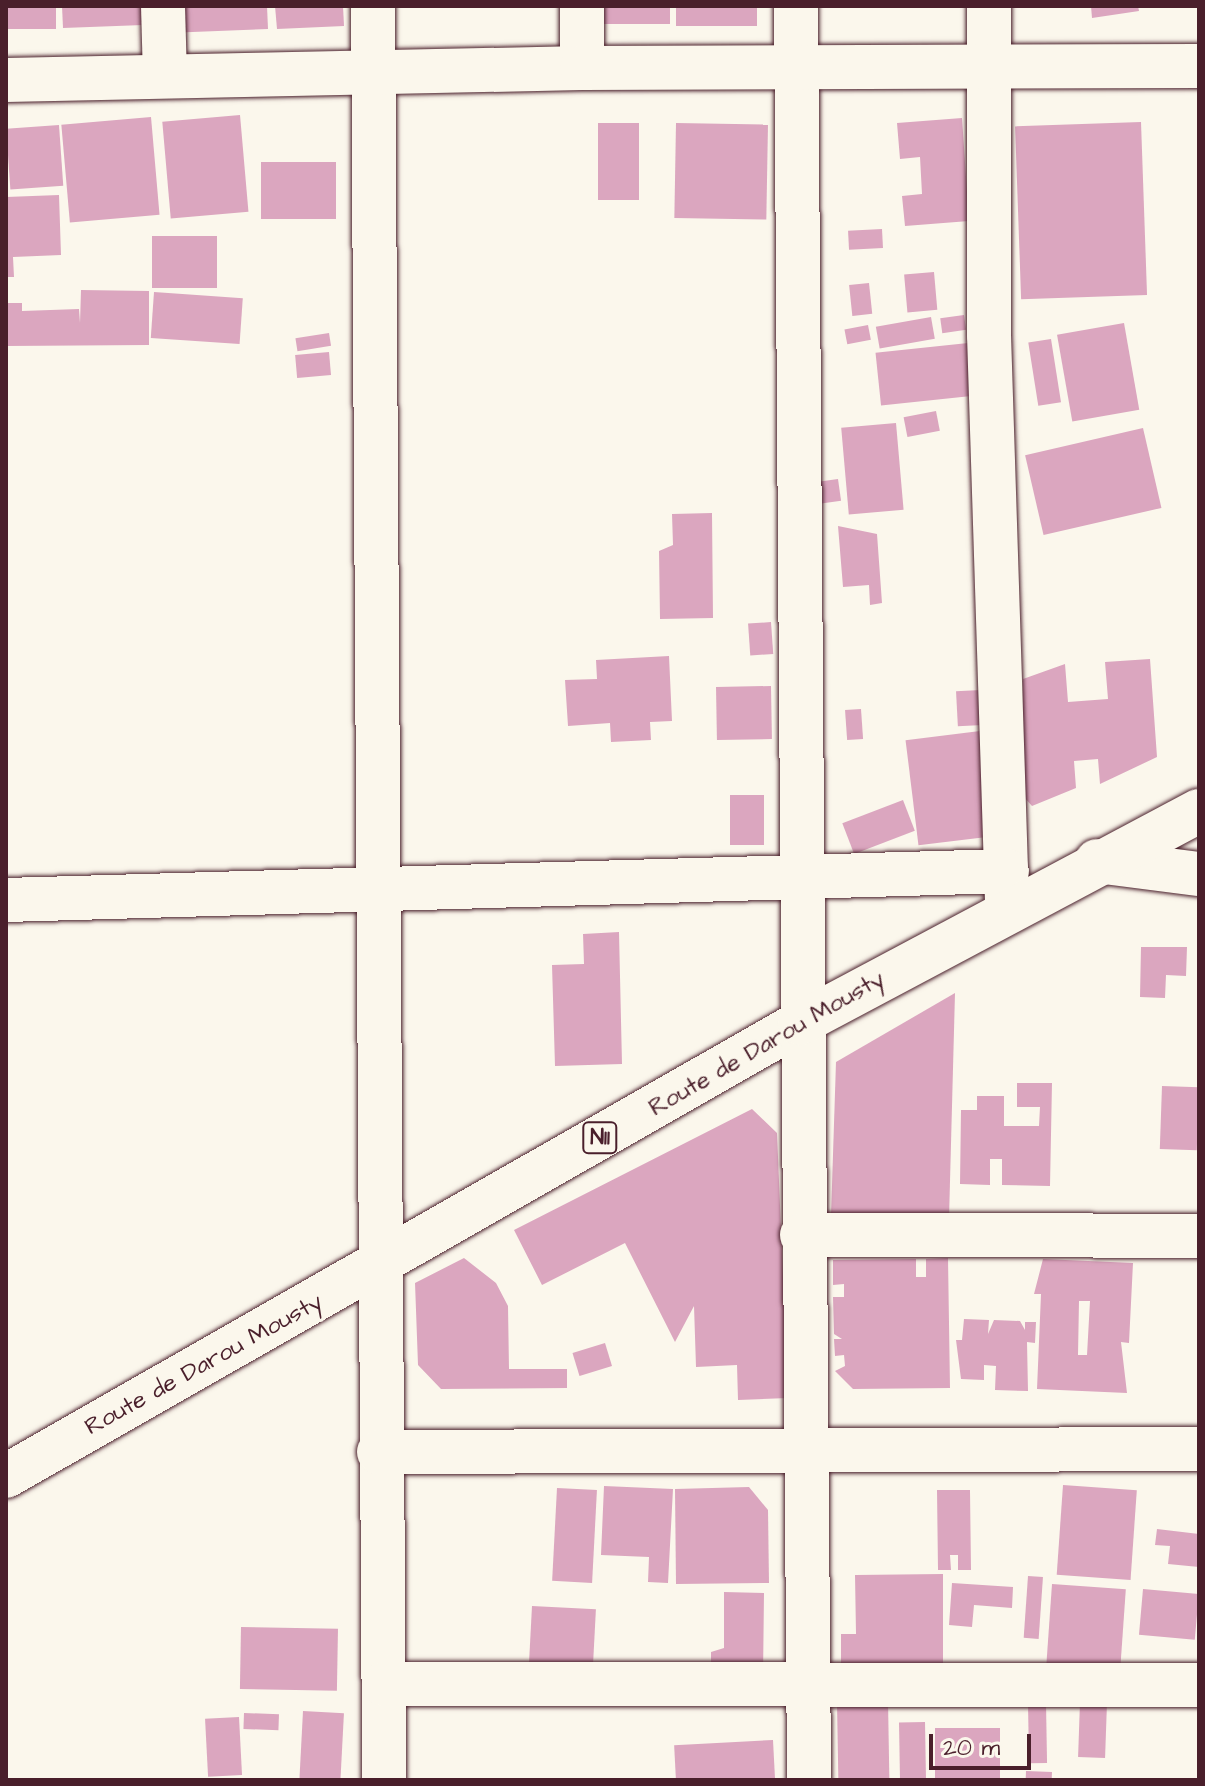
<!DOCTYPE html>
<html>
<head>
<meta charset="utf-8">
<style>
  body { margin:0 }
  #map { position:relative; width:1205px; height:1786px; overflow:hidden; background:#fbf7ec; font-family:"Architects Daughter",sans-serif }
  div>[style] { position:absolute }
  .building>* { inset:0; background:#dba6bf; transform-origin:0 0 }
  .roads { filter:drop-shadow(0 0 2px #4a1f2b) drop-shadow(0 0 2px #4a1f2b) }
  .minor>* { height:44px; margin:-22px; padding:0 22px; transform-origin:22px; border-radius:22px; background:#fbf7ec }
  .major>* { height:44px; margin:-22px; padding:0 22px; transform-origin:22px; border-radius:22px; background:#fbf7ec }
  span { translate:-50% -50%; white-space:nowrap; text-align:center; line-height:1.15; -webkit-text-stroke:6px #fbf7ec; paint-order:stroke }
  .shield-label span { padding:2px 6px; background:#fbf7ec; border:2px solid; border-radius:6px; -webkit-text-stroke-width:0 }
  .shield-label { font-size:22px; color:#4a1f2b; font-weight:700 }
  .street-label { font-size:24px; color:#4a1f2b }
  .frame { position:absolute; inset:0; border:8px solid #4a1f2b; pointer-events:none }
  .scale { position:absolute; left:929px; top:1734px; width:102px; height:36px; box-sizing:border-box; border:4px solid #4a1f2b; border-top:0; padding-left:10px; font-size:24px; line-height:28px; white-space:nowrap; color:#4a1f2b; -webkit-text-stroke:6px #fbf7ec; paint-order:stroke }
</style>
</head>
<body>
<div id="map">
  <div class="building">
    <div style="left:6px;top:6px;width:50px;height:23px"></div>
    <div style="clip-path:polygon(62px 6px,143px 6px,143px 25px,63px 28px)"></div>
    <div style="clip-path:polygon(166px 6px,267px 6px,268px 29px,167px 33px)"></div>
    <div style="clip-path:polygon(275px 6px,343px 6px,344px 26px,277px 29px)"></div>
    <div style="left:596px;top:6px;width:74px;height:18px"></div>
    <div style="left:676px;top:6px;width:81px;height:20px"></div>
    <div style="clip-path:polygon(1091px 6px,1138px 6px,1139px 11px,1092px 18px)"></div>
    <div style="left:240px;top:115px;width:97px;height:78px;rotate:85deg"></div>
    <div style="left:151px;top:117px;width:98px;height:90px;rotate:85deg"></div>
    <div style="clip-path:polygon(962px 118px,969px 221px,905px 226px,902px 196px,922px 194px,920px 157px,900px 159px,897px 123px)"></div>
    <div style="left:1141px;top:122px;width:173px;height:126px;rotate:88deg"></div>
    <div style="left:639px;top:123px;width:77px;height:41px;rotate:90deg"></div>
    <div style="left:676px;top:123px;width:92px;height:95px;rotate:1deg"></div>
    <div style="left:59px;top:125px;width:61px;height:53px;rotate:86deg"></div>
    <div style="left:261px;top:162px;width:75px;height:57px"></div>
    <div style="clip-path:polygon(59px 195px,61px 255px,13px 257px,14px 277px,6px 277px,6px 197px)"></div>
    <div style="left:882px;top:229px;width:19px;height:34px;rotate:87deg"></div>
    <div style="left:152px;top:236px;width:65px;height:52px"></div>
    <div style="left:934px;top:272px;width:38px;height:30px;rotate:85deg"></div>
    <div style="left:869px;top:283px;width:31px;height:20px;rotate:84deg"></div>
    <div style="clip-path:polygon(81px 290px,149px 291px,149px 345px,6px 346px,6px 303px,22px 303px,22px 311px,79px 309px,80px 323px)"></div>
    <div style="left:154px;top:292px;width:89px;height:46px;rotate:4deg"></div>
    <div style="left:964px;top:315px;width:15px;height:24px;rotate:82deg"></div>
    <div style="left:931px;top:317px;width:22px;height:56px;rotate:80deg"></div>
    <div style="left:1124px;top:323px;width:88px;height:68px;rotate:80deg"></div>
    <div style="left:868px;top:325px;width:15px;height:24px;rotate:79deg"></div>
    <div style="left:329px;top:333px;width:13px;height:34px;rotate:81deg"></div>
    <div style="left:1051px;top:339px;width:64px;height:23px;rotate:81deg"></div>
    <div style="left:968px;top:343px;width:53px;height:93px;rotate:84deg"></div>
    <div style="left:329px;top:352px;width:23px;height:34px;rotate:85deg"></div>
    <div style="left:936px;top:411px;width:20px;height:33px;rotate:79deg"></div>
    <div style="left:896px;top:423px;width:87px;height:55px;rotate:85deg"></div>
    <div style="left:1143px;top:428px;width:82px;height:121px;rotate:77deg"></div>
    <div style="left:838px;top:479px;width:22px;height:20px;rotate:82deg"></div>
    <div style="clip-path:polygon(712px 513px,713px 618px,660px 619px,659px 551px,673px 545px,672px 514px)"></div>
    <div style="clip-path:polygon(838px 526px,877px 534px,882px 603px,870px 605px,869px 585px,843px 587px)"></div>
    <div style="left:771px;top:622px;width:32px;height:23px;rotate:86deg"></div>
    <div style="clip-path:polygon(669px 656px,672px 721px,650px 722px,651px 740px,611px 742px,610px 723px,568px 726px,565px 680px,597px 679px,596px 660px)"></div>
    <div style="clip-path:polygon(1150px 659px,1157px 757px,1100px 784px,1098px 759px,1074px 761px,1076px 788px,1032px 806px,1023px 796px,1023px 679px,1065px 664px,1068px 702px,1108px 699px,1105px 662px)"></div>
    <div style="left:771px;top:686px;width:53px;height:55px;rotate:89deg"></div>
    <div style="left:981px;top:690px;width:35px;height:25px;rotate:87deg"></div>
    <div style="left:861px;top:709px;width:30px;height:16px;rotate:86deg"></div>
    <div style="left:980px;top:731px;width:106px;height:75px;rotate:83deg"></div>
    <div style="left:730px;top:795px;width:34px;height:50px"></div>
    <div style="left:903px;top:800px;width:33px;height:65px;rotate:69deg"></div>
    <div style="clip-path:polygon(619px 932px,622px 1064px,555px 1066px,552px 965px,584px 964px,583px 934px)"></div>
    <div style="clip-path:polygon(1141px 947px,1187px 947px,1186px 976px,1166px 975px,1165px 998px,1140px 997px)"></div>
    <div style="clip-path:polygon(955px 993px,949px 1219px,831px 1216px,836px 1062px)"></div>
    <div style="clip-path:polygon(1017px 1083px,1052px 1083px,1050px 1186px,1002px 1185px,1002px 1159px,990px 1159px,990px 1185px,960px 1184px,961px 1110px,977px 1110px,977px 1096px,1004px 1096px,1004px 1126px,1039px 1126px,1040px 1107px,1017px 1107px)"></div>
    <div style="left:1162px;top:1086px;width:37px;height:63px;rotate:2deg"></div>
    <div style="clip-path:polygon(752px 1109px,777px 1133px,788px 1398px,738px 1400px,737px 1365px,696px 1367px,694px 1306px,675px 1342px,625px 1243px,542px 1285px,514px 1230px)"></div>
    <div style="clip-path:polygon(464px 1258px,496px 1283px,508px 1306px,509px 1369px,567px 1369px,567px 1388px,441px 1389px,418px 1365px,415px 1283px)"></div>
    <div style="clip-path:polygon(948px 1258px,950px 1388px,853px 1389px,835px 1371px,845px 1366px,844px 1355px,835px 1356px,834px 1339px,842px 1339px,834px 1334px,833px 1297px,844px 1297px,844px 1284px,833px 1285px,833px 1260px,916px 1259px,916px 1277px,926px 1277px,926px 1259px)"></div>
    <div style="clip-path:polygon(evenodd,1043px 1259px,1133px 1263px,1129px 1343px,1121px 1342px,1127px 1393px,1037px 1389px,1041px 1294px,1034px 1294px,1043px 1259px,1079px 1301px,1090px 1301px,1087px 1355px,1078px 1355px,1079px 1301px)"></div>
    <div style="clip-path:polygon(964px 1319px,989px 1320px,988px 1334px,994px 1320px,1020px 1321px,1025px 1330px,1025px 1322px,1036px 1322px,1035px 1343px,1027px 1342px,1028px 1391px,995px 1390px,996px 1366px,984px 1365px,984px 1380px,961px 1379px,956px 1340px,962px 1340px)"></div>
    <div style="left:605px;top:1343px;width:24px;height:34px;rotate:73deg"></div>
    <div style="left:1063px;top:1485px;width:74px;height:90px;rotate:4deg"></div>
    <div style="clip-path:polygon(604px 1486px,673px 1489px,668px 1583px,648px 1582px,649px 1557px,601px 1555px)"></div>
    <div style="clip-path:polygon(749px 1487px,768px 1510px,769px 1583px,676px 1584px,675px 1489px)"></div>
    <div style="left:557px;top:1488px;width:40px;height:93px;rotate:3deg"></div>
    <div style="clip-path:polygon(937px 1490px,970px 1490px,971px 1570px,958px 1570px,958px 1555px,950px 1555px,951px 1570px,938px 1570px)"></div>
    <div style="clip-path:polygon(1157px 1529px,1199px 1534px,1199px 1567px,1168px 1564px,1170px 1546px,1155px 1545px)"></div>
    <div style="clip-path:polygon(943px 1574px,943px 1668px,841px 1670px,841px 1634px,856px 1634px,855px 1575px)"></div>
    <div style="left:1028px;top:1576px;width:15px;height:62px;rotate:4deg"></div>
    <div style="clip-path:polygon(952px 1583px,1013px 1587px,1012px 1608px,974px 1605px,972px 1627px,949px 1625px)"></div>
    <div style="left:1052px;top:1584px;width:74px;height:91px;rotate:4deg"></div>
    <div style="left:1143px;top:1589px;width:56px;height:46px;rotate:5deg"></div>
    <div style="clip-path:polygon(724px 1592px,764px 1593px,763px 1677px,711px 1676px,711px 1652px,724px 1648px)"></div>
    <div style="left:532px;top:1606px;width:64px;height:66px;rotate:3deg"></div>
    <div style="left:241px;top:1627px;width:97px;height:62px;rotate:1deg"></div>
    <div style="left:888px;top:1701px;width:79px;height:51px;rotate:89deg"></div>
    <div style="left:1080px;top:1702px;width:27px;height:55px;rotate:2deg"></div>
    <div style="left:1046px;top:1703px;width:60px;height:18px;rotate:89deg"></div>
    <div style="left:303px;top:1711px;width:41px;height:69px;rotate:3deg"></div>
    <div style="left:244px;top:1713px;width:35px;height:16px;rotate:2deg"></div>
    <div style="left:239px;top:1717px;width:58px;height:34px;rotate:87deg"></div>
    <div style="left:925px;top:1722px;width:58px;height:26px;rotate:89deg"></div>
    <div style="left:1000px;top:1728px;width:52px;height:65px;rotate:90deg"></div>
    <div style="left:773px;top:1740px;width:40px;height:99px;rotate:87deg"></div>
    <div style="left:1026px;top:1771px;width:26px;height:9px;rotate:2deg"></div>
  </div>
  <div class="roads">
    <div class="minor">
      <div style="left:163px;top:6px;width:70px;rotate:88.4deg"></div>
      <div style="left:373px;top:6px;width:1774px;rotate:89.64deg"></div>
      <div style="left:582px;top:6px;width:62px;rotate:90deg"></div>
      <div style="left:796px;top:6px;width:1774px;rotate:89.58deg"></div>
      <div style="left:989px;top:6px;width:329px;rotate:90deg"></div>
      <div style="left:989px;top:335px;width:566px;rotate:88.18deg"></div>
      <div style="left:6px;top:80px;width:576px;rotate:-1.19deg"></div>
      <div style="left:582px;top:68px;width:617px;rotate:-0.19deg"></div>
      <div style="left:1097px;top:861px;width:103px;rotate:7.3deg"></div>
      <div style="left:6px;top:900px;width:1001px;rotate:-1.66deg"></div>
      <div style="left:802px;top:1235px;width:397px;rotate:0.1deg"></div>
      <div style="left:379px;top:1452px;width:820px;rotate:-0.21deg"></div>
      <div style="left:384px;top:1684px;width:815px;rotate:0.07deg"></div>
    </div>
    <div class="major">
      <div style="left:6px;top:1476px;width:914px;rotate:-29.71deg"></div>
      <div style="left:800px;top:1023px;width:452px;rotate:-28deg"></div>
    </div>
  </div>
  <div class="shield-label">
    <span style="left:600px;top:1138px">N11</span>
  </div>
  <div class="street-label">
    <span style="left:767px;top:1044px;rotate:-30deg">Route de Darou Mousty</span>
    <span style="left:204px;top:1365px;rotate:-29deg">Route de Darou Mousty</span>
  </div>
  <div class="frame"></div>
  <div class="scale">20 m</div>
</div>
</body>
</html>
